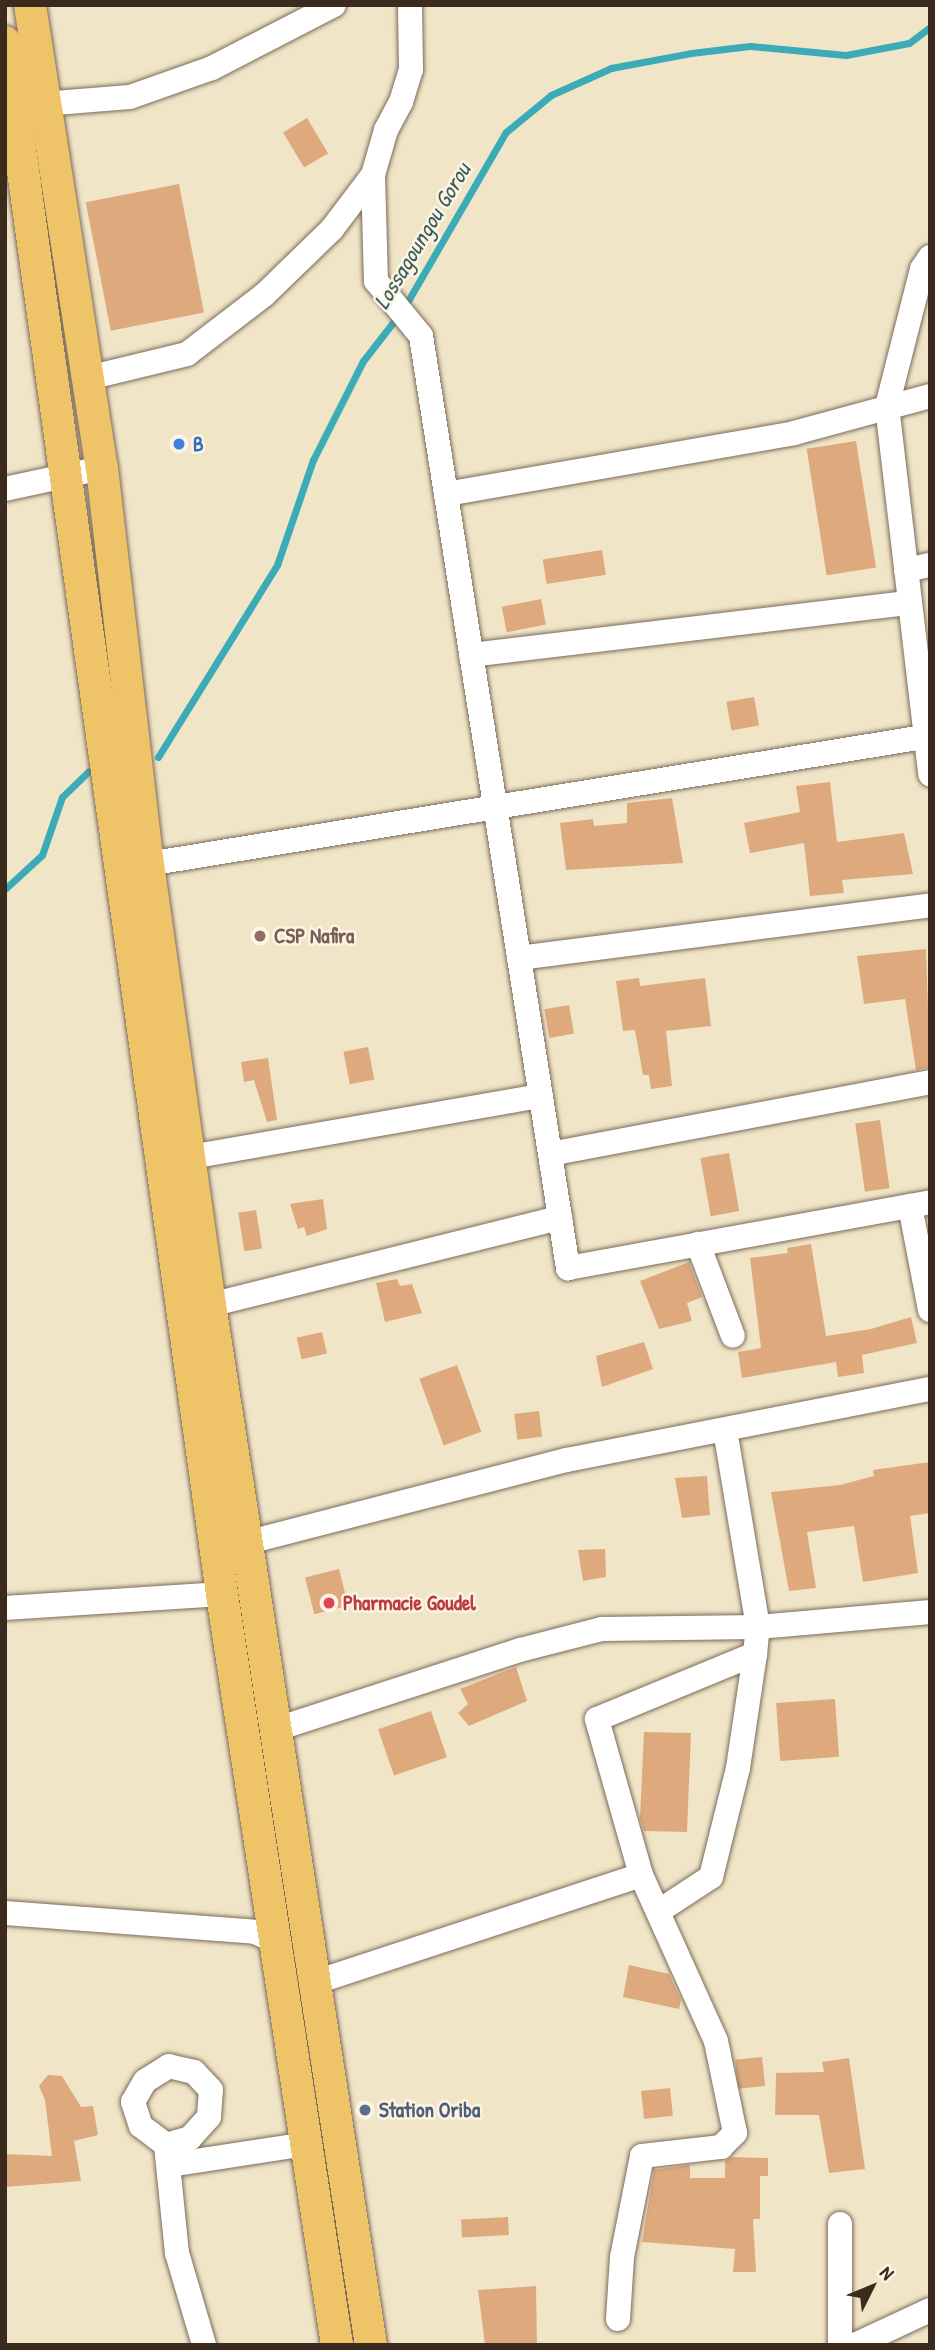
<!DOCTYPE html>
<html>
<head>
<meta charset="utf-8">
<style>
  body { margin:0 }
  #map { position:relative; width:935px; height:2350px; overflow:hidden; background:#f1e5c8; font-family:"Patrick Hand",sans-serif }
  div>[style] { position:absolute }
  .stream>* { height:7px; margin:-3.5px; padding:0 3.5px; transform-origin:3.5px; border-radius:3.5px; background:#3bacb7 }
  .building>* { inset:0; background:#dfa97e; transform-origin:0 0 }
  .roads { filter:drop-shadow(0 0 2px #7b6b5a) drop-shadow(0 0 2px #7b6b5a) }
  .minor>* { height:24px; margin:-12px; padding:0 12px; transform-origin:12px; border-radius:12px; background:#fff }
  .major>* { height:32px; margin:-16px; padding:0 16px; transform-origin:16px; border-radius:16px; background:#efc469 }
  .dots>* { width:19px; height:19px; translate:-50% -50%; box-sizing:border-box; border:4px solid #fcf5e5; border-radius:50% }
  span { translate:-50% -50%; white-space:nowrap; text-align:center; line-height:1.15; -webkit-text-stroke:5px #fcf5e5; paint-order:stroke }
  .shop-label { font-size:21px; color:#366cbe; font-weight:700 }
  .left { translate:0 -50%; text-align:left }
  .education-label { font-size:21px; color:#785e54; font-weight:700 }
  .health-label { font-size:21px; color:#be3a42; font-weight:700 }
  .service-label { font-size:21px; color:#4e5e75; font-weight:700 }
  .water-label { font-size:23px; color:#3b5e5b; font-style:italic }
  .frame { position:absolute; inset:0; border:7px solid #3b2a1e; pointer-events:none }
  .north { position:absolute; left:837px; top:2252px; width:70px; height:70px; -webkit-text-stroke:5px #fcf5e5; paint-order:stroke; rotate:47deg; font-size:19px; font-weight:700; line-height:28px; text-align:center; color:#3b2a1e }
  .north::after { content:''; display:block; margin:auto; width:24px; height:32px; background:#3b2a1e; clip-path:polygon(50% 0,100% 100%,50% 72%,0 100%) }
</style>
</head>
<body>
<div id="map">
  <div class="stream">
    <div style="left:405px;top:306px;width:201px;rotate:-59.9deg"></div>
    <div style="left:506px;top:132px;width:58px;rotate:-39.4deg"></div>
    <div style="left:551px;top:95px;width:66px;rotate:-24.2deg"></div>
    <div style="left:611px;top:68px;width:81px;rotate:-10.6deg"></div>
    <div style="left:691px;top:53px;width:59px;rotate:-6.8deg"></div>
    <div style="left:750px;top:46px;width:96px;rotate:5.4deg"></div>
    <div style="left:846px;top:55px;width:64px;rotate:-10.8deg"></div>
    <div style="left:909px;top:43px;width:26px;rotate:-37deg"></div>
    <div style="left:158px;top:757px;width:226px;rotate:-58.2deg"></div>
    <div style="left:277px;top:565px;width:111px;rotate:-71.1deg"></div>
    <div style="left:313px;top:460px;width:111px;rotate:-63.2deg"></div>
    <div style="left:363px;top:361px;width:57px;rotate:-52.1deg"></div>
    <div style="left:5px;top:889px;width:50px;rotate:-42.6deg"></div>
    <div style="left:42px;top:855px;width:61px;rotate:-71deg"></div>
    <div style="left:62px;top:797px;width:37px;rotate:-44deg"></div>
  </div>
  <div class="building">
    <div style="left:307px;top:118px;width:41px;height:28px;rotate:59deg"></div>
    <div style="left:179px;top:184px;width:131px;height:95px;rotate:79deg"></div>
    <div style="left:856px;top:441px;width:128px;height:50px;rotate:81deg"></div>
    <div style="left:602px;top:550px;width:25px;height:60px;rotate:81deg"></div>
    <div style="left:541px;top:599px;width:26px;height:40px;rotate:79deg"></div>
    <div style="left:754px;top:697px;width:29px;height:28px;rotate:80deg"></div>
    <div style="clip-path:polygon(830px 782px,837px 842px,904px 833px,913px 874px,842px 880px,844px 893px,810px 896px,804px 843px,750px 853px,744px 823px,800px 812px,796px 786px)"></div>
    <div style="clip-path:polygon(672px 798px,683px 863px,566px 870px,560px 823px,593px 819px,594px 826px,627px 823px,627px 803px)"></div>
    <div style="clip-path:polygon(926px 949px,930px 1067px,916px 1070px,905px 999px,864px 1004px,857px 956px)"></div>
    <div style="clip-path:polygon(639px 978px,640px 986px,705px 978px,711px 1026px,666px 1031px,672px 1086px,651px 1089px,649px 1075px,643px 1075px,635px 1030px,623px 1031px,616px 981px)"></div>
    <div style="left:569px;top:1005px;width:29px;height:25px;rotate:80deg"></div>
    <div style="left:368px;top:1047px;width:33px;height:25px;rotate:79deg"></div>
    <div style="clip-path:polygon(268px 1058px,277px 1120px,267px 1122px,254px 1080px,244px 1082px,241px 1062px)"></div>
    <div style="left:880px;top:1120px;width:69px;height:25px;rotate:82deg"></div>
    <div style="left:729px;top:1153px;width:59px;height:29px;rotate:80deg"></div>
    <div style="clip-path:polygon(323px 1199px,327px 1229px,307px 1236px,304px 1227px,298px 1229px,290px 1204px)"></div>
    <div style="left:256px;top:1210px;width:39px;height:18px;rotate:81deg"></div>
    <div style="clip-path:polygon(811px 1244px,826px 1336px,871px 1329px,911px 1317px,917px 1343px,862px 1355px,864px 1373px,838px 1377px,836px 1362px,742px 1378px,738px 1352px,761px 1348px,750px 1258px,788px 1253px,787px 1248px)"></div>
    <div style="clip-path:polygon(689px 1262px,702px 1297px,687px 1303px,692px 1321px,659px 1329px,640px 1281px)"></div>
    <div style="clip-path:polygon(397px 1279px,400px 1286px,412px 1284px,422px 1313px,385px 1322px,376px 1283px)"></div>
    <div style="left:322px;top:1332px;width:22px;height:26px;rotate:77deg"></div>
    <div style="clip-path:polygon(644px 1342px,653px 1369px,602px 1387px,596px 1356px)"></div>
    <div style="left:457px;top:1365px;width:71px;height:40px;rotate:70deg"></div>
    <div style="left:539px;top:1411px;width:26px;height:25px;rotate:83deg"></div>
    <div style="clip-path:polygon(930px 1462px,930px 1513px,910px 1516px,918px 1573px,863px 1582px,854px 1526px,807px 1532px,816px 1588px,789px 1591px,771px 1492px,840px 1485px,874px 1476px,873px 1470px)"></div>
    <div style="clip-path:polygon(707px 1476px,710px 1515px,682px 1518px,675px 1478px)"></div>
    <div style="clip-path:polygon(605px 1549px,606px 1577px,583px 1581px,578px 1550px)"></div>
    <div style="left:339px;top:1569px;width:38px;height:35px;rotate:76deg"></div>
    <div style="clip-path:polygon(516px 1667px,527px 1701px,469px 1726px,458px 1713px,468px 1704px,460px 1689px)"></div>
    <div style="left:835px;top:1699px;width:58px;height:59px;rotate:86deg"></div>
    <div style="left:431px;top:1711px;width:49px;height:56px;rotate:71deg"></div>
    <div style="clip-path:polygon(644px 1732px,691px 1733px,687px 1832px,644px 1831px,640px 1818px)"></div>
    <div style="clip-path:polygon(629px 1965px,669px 1974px,681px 2000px,679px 2009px,623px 1997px)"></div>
    <div style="left:762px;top:2057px;width:29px;height:27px;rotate:84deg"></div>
    <div style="clip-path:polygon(849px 2058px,865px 2169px,829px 2173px,819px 2115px,775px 2115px,776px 2073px,824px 2072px,822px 2062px)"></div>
    <div style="clip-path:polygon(48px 2075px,62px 2076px,81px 2107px,93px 2106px,98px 2135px,74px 2141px,81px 2181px,5px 2187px,5px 2154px,52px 2156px,45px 2100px,39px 2086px)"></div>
    <div style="left:670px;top:2088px;width:28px;height:29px;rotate:84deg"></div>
    <div style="clip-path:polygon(732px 2157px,768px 2158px,768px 2176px,760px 2176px,760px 2219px,753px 2219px,756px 2272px,733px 2272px,735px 2249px,642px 2242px,654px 2170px,690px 2165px,690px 2178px,725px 2178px,725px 2161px)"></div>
    <div style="left:508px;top:2217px;width:18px;height:47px;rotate:87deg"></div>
    <div style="clip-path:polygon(536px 2286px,537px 2345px,485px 2345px,478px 2290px)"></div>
  </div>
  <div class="roads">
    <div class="minor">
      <div style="left:30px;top:105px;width:100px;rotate:-4.6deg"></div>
      <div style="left:130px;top:97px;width:87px;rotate:-19.5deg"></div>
      <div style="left:212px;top:68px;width:137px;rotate:-27.3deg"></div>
      <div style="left:373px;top:175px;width:106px;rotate:88.4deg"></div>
      <div style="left:376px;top:281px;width:71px;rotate:50.7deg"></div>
      <div style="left:421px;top:336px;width:944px;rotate:81.04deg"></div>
      <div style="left:568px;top:1268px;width:368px;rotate:-10.3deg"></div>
      <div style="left:930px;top:257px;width:14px;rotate:124deg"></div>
      <div style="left:922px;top:269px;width:141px;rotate:104.3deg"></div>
      <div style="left:887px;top:406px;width:371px;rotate:83.3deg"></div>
      <div style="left:88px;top:378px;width:102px;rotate:-13.6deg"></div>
      <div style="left:187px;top:354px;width:97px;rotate:-37.5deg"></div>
      <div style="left:264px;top:295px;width:95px;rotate:-44.1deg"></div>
      <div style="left:332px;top:229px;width:68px;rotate:-52.8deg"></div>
      <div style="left:373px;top:175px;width:47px;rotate:-73.9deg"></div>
      <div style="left:386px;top:130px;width:32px;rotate:-62deg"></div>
      <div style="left:401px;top:102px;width:34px;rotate:-73deg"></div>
      <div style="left:411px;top:70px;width:65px;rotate:-90.9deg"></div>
      <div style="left:5px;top:489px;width:99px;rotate:-12.2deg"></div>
      <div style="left:446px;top:494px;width:353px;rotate:-9.9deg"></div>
      <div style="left:794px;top:433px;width:141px;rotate:-15.2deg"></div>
      <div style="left:906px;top:570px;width:25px;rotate:-12deg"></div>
      <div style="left:471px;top:655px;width:442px;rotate:-6.8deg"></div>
      <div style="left:148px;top:864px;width:792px;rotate:-9.3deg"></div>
      <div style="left:519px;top:958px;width:414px;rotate:-7.3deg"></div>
      <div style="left:550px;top:1154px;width:387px;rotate:-10.7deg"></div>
      <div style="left:190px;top:1157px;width:356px;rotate:-9.9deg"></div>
      <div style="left:910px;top:1206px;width:106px;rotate:79.1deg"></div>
      <div style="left:698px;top:1244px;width:98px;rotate:69.2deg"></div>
      <div style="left:210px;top:1305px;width:361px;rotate:-14deg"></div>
      <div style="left:249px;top:1542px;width:328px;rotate:-14.5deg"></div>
      <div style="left:567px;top:1460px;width:370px;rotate:-11.1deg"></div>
      <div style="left:5px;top:1608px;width:217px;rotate:-3.7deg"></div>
      <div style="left:277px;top:1729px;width:256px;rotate:-18deg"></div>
      <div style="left:520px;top:1650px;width:85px;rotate:-14.4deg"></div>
      <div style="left:602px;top:1629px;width:156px;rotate:-0.7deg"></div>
      <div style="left:758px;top:1627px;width:173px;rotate:-5deg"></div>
      <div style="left:659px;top:1911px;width:62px;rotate:-33.2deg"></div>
      <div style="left:711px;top:1877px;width:112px;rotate:-76.1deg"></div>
      <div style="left:738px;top:1768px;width:115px;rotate:-81.5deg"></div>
      <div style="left:755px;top:1654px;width:27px;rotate:-84deg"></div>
      <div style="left:758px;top:1627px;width:200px;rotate:-99.5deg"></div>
      <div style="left:5px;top:1913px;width:251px;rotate:4.3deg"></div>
      <div style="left:255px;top:1932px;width:22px;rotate:24deg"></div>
      <div style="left:316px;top:1982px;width:342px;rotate:-18.2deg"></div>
      <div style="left:166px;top:2145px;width:25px;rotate:-16deg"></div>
      <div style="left:190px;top:2138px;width:28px;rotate:-48deg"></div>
      <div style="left:209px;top:2117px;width:27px;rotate:-86deg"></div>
      <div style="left:211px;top:2090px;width:25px;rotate:-133deg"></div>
      <div style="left:194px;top:2072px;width:26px;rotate:-167deg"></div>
      <div style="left:169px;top:2066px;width:28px;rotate:148deg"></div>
      <div style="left:145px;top:2081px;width:24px;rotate:120deg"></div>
      <div style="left:133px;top:2102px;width:25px;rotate:72deg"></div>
      <div style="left:141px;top:2126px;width:31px;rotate:37deg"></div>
      <div style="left:166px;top:2145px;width:109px;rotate:84.2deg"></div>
      <div style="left:177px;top:2253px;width:96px;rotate:73.6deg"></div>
      <div style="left:169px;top:2165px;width:140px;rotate:-8.7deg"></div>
      <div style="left:840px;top:2224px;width:121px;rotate:90deg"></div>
      <div style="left:618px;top:2319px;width:62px;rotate:-86.3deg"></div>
      <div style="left:622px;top:2257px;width:103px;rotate:-78.8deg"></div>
      <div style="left:642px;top:2156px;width:80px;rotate:-6.5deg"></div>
      <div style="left:721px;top:2147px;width:20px;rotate:-45deg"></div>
      <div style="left:735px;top:2133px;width:94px;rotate:-101.7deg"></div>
      <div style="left:716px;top:2041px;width:182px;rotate:-114.3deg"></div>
      <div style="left:641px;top:1875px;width:162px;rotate:-105.8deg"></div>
      <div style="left:597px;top:1719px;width:171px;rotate:-22.4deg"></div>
      <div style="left:855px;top:2345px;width:83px;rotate:-25deg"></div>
    </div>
    <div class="major">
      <div style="left:30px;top:5px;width:469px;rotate:81.2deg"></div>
      <div style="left:102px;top:468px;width:399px;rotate:83.4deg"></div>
      <div style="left:148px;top:864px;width:445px;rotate:82deg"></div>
      <div style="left:210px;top:1305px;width:1052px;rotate:81.2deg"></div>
      <div style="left:5px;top:42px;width:1567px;rotate:82.04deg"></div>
      <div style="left:222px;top:1594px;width:760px;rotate:81.29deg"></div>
    </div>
  </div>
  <div class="dots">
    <div style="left:179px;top:444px;background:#3f7fe0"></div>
    <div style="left:260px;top:936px;background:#8d6e63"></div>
    <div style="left:329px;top:1603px;background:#e0444e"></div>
    <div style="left:365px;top:2110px;background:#5c6f8a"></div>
  </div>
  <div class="shop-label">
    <span class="left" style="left:193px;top:444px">B</span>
  </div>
  <div class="education-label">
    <span class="left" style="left:274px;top:936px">CSP Nafira</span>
  </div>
  <div class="health-label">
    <span class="left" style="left:343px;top:1603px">Pharmacie Goudel</span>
  </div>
  <div class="service-label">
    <span class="left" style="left:379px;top:2110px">Station Oriba</span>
  </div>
  <div class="water-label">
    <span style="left:422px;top:236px;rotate:-59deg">Lossagoungou Gorou</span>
  </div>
  <div class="frame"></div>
  <div class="north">N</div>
</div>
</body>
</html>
